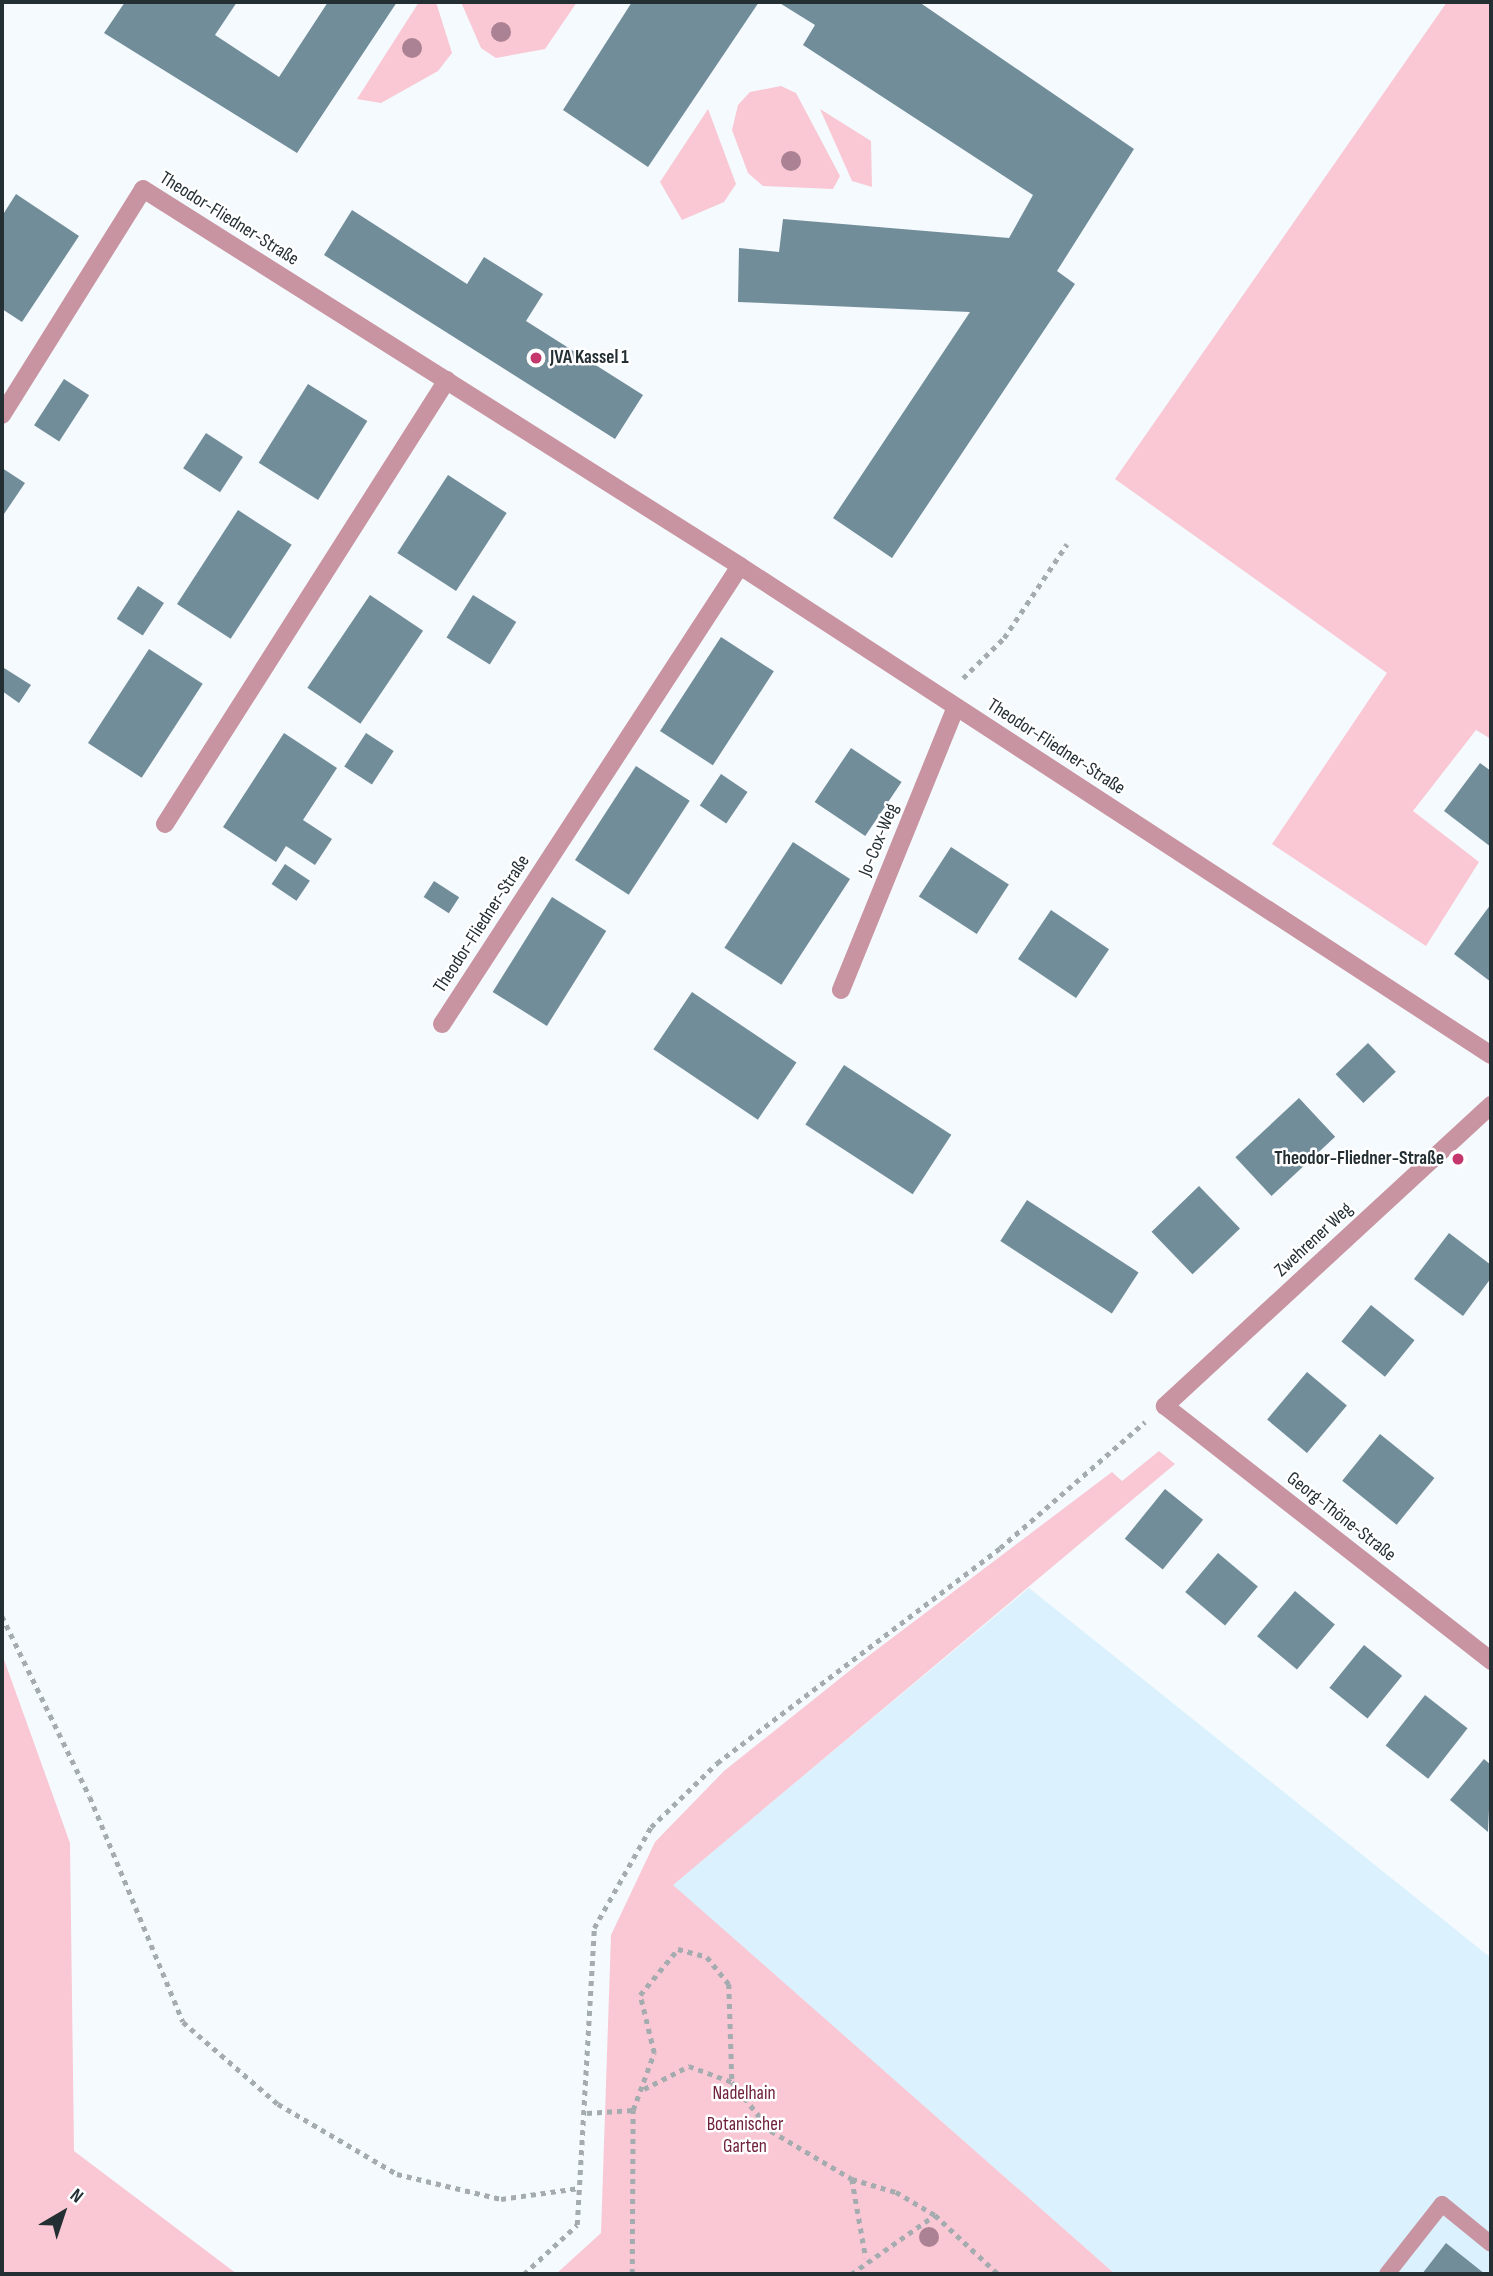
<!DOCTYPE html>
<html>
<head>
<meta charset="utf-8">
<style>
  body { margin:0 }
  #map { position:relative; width:1493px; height:2276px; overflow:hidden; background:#f4fafd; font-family:"Sofia Sans Condensed",sans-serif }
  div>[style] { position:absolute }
  .built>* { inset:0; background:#dbf1fd }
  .green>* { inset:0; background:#f9c8d4 }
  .building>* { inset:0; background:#728d9a; transform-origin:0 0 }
  .path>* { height:4.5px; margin-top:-2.25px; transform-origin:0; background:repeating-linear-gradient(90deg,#a4acaf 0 5px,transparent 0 10px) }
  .service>* { height:16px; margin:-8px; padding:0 8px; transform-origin:8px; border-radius:8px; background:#c894a1 }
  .minor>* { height:18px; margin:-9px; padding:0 9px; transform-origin:9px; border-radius:9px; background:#c894a1 }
  .trees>* { width:20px; height:20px; margin:-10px; border-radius:50%; background:#ab8293 }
  .dots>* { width:19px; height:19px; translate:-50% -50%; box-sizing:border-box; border:4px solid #fff; border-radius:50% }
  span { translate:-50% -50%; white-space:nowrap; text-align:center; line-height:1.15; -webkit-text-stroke:5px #fff; paint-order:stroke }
  .street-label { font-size:19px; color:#242f34 }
  .poi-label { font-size:19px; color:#242f34; font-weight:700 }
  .left { translate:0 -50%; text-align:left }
  .right { translate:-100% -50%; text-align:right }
  .park-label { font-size:19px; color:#6f203c }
  .frame { position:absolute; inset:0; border:4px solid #242f34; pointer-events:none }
  .north { position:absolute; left:28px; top:2178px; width:70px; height:70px; -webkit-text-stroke:5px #fff; paint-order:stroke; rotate:39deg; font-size:19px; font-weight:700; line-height:28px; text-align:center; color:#242f34 }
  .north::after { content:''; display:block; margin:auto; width:24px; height:32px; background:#242f34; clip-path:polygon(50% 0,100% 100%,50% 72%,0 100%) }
</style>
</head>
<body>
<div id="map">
  <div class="built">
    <div style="clip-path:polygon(1029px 1588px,1491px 1958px,1491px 2274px,1115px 2274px,672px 1885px)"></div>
  </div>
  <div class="green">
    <div style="clip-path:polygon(419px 2px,436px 2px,452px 53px,438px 71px,381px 103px,357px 99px)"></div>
    <div style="clip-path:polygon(461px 2px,577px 2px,545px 49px,496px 58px,481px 48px)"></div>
    <div style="clip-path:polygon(1447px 2px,1491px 2px,1491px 739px,1476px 730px,1413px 811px,1479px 862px,1426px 946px,1272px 844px,1387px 673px,1115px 479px)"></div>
    <div style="clip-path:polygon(781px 86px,796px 93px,840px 176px,833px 189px,763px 186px,748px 173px,732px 130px,738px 105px,750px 92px)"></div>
    <div style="clip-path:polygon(708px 109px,736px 184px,724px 202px,682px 220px,660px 182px)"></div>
    <div style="clip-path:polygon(820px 109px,871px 141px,872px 187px,852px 181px)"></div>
    <div style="clip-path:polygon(1159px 1451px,1175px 1464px,673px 1885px,1115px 2274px,556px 2274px,601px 2233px,611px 1935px,655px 1842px,724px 1771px,863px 1660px,1112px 1472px,1122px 1481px)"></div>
    <div style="clip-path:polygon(2px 1654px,70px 1843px,74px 2151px,237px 2274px,2px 2274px)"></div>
  </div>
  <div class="building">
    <div style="clip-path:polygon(125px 2px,237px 2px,215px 35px,279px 77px,328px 2px,397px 2px,297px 153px,104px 33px)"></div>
    <div style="clip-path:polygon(632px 2px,759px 2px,648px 167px,563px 110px)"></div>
    <div style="clip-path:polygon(778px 2px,919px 2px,1134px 149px,1057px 271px,1075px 284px,892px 558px,833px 518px,970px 312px,738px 302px,739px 248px,779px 252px,783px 219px,1009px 238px,1033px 195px,803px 45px,815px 25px)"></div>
    <div style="clip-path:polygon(16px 194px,79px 236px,22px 322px,2px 309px,2px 216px)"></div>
    <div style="clip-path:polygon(352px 210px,467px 284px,484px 257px,543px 294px,526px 321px,643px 395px,615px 439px,324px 255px)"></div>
    <div style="left:64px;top:379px;width:30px;height:55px;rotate:33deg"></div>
    <div style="left:308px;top:384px;width:70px;height:93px;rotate:32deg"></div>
    <div style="left:206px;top:433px;width:44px;height:42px;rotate:33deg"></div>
    <div style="clip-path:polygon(2px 468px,25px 483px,2px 517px)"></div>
    <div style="left:448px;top:475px;width:70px;height:93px;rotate:33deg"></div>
    <div style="left:238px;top:510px;width:64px;height:112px;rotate:33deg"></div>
    <div style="left:138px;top:586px;width:31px;height:39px;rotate:33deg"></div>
    <div style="left:370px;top:595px;width:64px;height:112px;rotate:34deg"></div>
    <div style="left:473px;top:595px;width:51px;height:50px;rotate:32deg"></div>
    <div style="left:721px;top:637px;width:63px;height:112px;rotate:33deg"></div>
    <div style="left:149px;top:649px;width:64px;height:112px;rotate:33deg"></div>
    <div style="clip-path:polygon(4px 668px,31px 685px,19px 703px,2px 691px)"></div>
    <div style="clip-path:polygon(284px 733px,337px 768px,303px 820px,332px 839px,315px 865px,286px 846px,276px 862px,223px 827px)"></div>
    <div style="left:366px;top:733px;width:33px;height:40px;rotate:33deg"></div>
    <div style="left:851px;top:748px;width:61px;height:65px;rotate:34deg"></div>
    <div style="clip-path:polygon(1480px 763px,1491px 771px,1491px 847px,1444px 811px)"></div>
    <div style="left:636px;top:766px;width:64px;height:112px;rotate:33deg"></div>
    <div style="left:721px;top:774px;width:32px;height:38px;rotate:34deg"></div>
    <div style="left:793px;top:842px;width:68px;height:126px;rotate:33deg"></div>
    <div style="left:951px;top:847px;width:69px;height:59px;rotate:33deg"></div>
    <div style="left:285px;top:864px;width:30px;height:24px;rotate:34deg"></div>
    <div style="left:434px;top:881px;width:30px;height:19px;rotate:33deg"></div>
    <div style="left:552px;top:897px;width:64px;height:112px;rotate:32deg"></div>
    <div style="clip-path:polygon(1491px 904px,1491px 982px,1454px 954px)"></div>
    <div style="left:1051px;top:910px;width:70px;height:59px;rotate:34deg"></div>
    <div style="left:692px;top:992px;width:126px;height:69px;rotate:34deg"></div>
    <div style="left:1368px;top:1043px;width:40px;height:45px;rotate:46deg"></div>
    <div style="left:844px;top:1065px;width:128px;height:71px;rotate:33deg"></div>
    <div style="left:1299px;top:1098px;width:53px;height:87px;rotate:47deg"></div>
    <div style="left:1199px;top:1186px;width:59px;height:66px;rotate:46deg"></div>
    <div style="left:1027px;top:1200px;width:133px;height:49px;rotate:33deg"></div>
    <div style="clip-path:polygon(1449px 1233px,1491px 1265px,1491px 1278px,1463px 1316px,1414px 1279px)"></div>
    <div style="left:1371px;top:1305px;width:56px;height:47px;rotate:39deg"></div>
    <div style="left:1307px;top:1372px;width:52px;height:62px;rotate:40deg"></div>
    <div style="left:1380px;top:1434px;width:70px;height:60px;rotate:39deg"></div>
    <div style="left:1165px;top:1489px;width:49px;height:64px;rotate:39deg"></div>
    <div style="left:1218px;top:1553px;width:52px;height:51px;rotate:40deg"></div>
    <div style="left:1295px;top:1591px;width:52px;height:59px;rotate:40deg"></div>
    <div style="left:1364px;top:1645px;width:49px;height:55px;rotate:39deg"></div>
    <div style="left:1425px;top:1695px;width:54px;height:64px;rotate:38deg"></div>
    <div style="clip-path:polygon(1484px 1759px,1491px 1765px,1488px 1832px,1450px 1800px)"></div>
    <div style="clip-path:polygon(1446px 2243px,1485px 2274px,1422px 2274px)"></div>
  </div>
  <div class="path">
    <div style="left:963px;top:678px;width:57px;rotate:-44.3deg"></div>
    <div style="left:1004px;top:638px;width:113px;rotate:-56.2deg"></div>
    <div style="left:2px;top:1616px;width:201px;rotate:64.1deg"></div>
    <div style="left:90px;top:1797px;width:243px;rotate:67.5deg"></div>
    <div style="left:183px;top:2022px;width:125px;rotate:40.8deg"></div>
    <div style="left:278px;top:2104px;width:138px;rotate:30.5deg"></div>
    <div style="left:397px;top:2174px;width:107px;rotate:13.5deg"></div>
    <div style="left:501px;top:2199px;width:79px;rotate:-8deg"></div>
    <div style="left:644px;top:2089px;width:51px;rotate:-27.1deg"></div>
    <div style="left:689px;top:2066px;width:46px;rotate:20.4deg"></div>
    <div style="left:587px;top:2113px;width:46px;rotate:-3.7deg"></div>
    <div style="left:852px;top:2179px;width:80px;rotate:80deg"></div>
    <div style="left:524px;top:2274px;width:72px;rotate:-42.8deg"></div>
    <div style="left:577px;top:2225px;width:297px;rotate:-86.7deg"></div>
    <div style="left:594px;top:1928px;width:116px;rotate:-60.6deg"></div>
    <div style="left:651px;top:1827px;width:92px;rotate:-44.1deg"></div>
    <div style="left:717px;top:1763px;width:355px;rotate:-37.2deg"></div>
    <div style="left:1000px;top:1548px;width:192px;rotate:-41deg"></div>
    <div style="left:632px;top:2274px;width:164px;rotate:-89.7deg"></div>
    <div style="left:633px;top:2110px;width:61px;rotate:-69.8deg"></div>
    <div style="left:654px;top:2053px;width:60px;rotate:-103.6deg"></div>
    <div style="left:640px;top:1995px;width:60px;rotate:-50.4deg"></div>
    <div style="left:678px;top:1949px;width:30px;rotate:15deg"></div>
    <div style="left:707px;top:1957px;width:35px;rotate:51deg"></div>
    <div style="left:729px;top:1984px;width:98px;rotate:88.2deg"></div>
    <div style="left:732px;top:2082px;width:63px;rotate:51.5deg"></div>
    <div style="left:771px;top:2131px;width:94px;rotate:30.7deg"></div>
    <div style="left:852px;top:2179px;width:46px;rotate:16.5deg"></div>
    <div style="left:896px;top:2192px;width:45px;rotate:30.5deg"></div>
    <div style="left:935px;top:2215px;width:86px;rotate:43.1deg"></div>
    <div style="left:851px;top:2274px;width:103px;rotate:-35.1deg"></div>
  </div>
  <div class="service">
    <div style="left:1387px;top:2274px;width:89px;rotate:-51.8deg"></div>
    <div style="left:1442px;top:2204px;width:63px;rotate:39.2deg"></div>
  </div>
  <div class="minor">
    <div style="left:2px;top:415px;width:266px;rotate:-58deg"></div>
    <div style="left:143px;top:189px;width:706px;rotate:32.27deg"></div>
    <div style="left:740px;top:566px;width:896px;rotate:33.07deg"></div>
    <div style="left:165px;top:824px;width:526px;rotate:-57.58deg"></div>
    <div style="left:841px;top:990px;width:305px;rotate:-67.9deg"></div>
    <div style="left:442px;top:1024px;width:546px;rotate:-56.95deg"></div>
    <div style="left:1491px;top:1105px;width:444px;rotate:137.3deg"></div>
    <div style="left:1165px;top:1406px;width:414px;rotate:38deg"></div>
  </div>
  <div class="trees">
    <div style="left:501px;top:32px"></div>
    <div style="left:412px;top:48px"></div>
    <div style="left:791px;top:161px"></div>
    <div style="left:929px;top:2237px"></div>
  </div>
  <div class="dots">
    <div style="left:536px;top:358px;background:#c3376c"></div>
    <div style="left:1458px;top:1159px;background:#c3376c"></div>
  </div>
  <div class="street-label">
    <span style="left:229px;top:219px;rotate:32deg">Theodor-Fliedner-Straße</span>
    <span style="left:1056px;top:747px;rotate:33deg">Theodor-Fliedner-Straße</span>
    <span style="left:879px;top:840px;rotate:-68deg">Jo-Cox-Weg</span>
    <span style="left:482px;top:924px;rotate:-57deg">Theodor-Fliedner-Straße</span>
    <span style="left:1314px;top:1240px;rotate:-43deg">Zwehrener Weg</span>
    <span style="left:1341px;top:1517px;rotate:38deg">Georg-Thöne-Straße</span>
  </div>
  <div class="poi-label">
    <span class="left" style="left:550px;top:358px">JVA Kassel 1</span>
    <span class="right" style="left:1444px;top:1159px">Theodor-Fliedner-Straße</span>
  </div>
  <div class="park-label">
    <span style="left:744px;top:2094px">Nadelhain</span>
    <span style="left:745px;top:2136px">Botanischer<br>Garten</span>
  </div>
  <div class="frame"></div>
  <div class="north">N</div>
</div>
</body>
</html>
